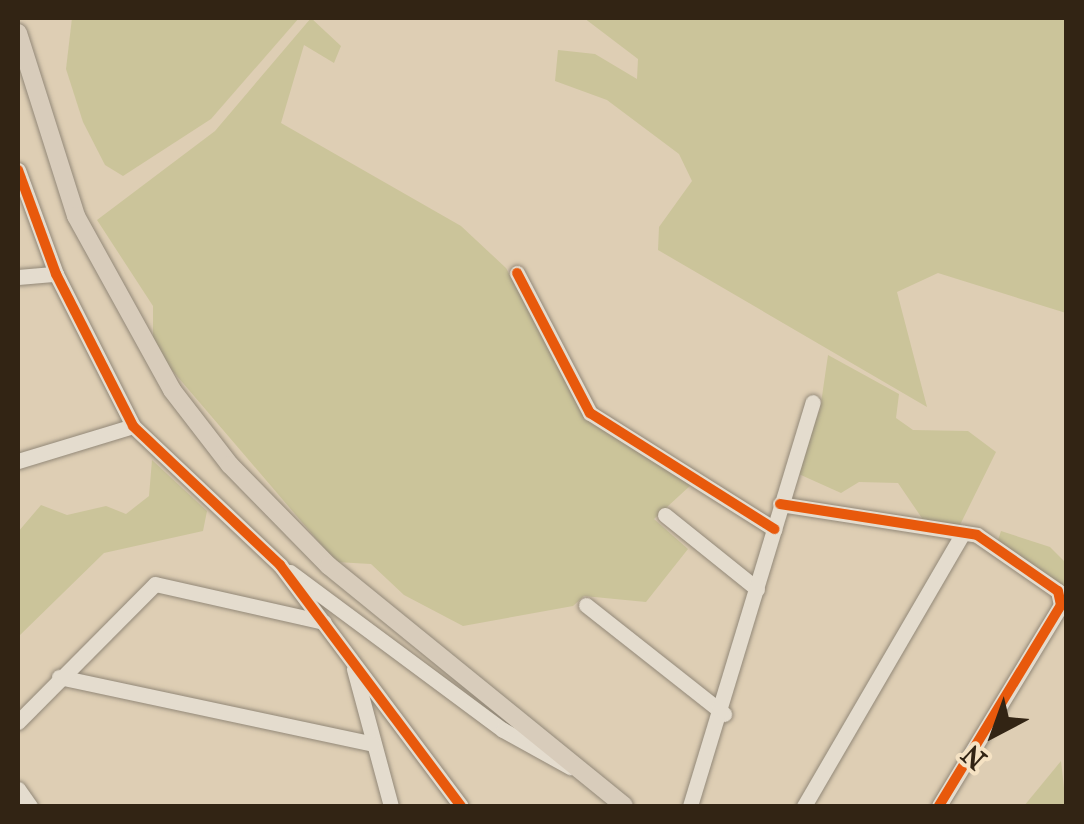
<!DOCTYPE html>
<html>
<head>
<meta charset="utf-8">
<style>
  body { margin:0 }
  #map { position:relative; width:1084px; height:824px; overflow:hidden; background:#deceb4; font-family:"IM FELL French Canon",serif }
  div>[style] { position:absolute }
  .green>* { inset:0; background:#cbc49a }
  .roads { filter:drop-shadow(0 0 2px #928878) drop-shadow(0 0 2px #928878) }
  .minor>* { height:15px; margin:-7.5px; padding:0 7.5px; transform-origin:7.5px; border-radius:7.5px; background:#e4dcce }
  .major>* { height:18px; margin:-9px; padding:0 9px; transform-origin:9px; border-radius:9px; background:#d8ccbb }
  .cycleway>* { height:10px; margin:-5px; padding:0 5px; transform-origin:5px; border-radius:5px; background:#e8590c }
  span { translate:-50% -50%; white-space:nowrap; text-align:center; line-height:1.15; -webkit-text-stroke:9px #f5e2c3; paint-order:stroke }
  .frame { position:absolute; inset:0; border:20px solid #322414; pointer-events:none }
  .north { position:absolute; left:944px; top:684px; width:100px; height:100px; -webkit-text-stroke:8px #f5e2c3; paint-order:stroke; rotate:221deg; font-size:28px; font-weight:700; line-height:40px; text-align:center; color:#322414 }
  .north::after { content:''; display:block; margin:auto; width:35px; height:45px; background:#322414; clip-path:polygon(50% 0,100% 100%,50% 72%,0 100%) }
</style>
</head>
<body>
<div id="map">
  <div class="green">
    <div style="clip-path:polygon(72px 18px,299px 18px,211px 119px,123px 176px,105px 165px,83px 122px,66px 69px)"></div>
    <div style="clip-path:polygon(311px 18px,341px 46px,334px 63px,304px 45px,281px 123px,461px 226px,506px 268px,589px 422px,692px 484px,654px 519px,688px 549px,646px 602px,584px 596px,573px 606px,463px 626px,404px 595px,371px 564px,336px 562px,153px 348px,153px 306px,97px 220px,215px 131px)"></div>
    <div style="clip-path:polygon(584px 18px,1066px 18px,1066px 313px,938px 273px,897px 292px,927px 407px,658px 250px,659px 227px,692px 181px,679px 154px,607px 100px,555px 81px,558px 50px,595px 54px,637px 79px,638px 59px)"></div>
    <div style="clip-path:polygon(828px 355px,899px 394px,896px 418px,913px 430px,968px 431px,996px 452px,957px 531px,928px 527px,898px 483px,859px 482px,841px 493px,792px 471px,820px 410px)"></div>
    <div style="clip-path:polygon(152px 460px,207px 511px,203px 531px,104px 553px,18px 637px,18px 532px,41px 505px,67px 515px,106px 506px,126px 514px,149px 496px)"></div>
    <div style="clip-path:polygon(1001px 531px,1050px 547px,1066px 563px,1066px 590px,998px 540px)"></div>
    <div style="clip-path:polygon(1061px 761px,1066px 806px,1024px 806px)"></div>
  </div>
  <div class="roads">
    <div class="minor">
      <div style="left:18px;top:170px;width:111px;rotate:69.9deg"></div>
      <div style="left:56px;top:274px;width:170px;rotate:63.1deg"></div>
      <div style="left:133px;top:426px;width:202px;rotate:43.4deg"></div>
      <div style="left:280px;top:565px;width:301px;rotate:53.1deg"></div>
      <div style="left:517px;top:273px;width:158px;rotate:62.5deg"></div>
      <div style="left:590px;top:413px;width:218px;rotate:32.2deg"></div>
      <div style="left:18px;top:277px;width:38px;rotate:-5deg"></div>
      <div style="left:18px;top:461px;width:120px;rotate:-16.9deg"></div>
      <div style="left:780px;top:504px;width:199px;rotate:8.9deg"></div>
      <div style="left:977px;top:535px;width:98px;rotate:34.7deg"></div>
      <div style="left:1058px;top:591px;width:14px;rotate:78deg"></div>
      <div style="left:1061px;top:605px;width:235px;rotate:121.3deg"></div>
      <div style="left:665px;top:515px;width:118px;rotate:38.8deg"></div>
      <div style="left:290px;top:572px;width:265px;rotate:36.6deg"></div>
      <div style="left:503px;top:730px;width:77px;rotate:28.9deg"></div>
      <div style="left:586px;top:605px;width:176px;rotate:38.3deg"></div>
      <div style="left:354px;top:669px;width:142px;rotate:74.9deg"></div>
      <div style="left:59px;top:677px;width:321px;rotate:12deg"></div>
      <div style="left:18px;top:722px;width:194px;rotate:-45.2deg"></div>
      <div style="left:155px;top:584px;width:173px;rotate:12.7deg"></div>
      <div style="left:18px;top:789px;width:21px;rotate:55deg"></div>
      <div style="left:690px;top:806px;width:422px;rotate:-73.1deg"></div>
      <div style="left:804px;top:806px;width:316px;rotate:-59.8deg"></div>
    </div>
    <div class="major">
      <div style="left:18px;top:33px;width:192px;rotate:72.4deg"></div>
      <div style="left:76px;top:216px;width:199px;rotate:61.1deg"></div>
      <div style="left:172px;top:390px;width:95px;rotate:52.3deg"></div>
      <div style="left:230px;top:465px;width:141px;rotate:45.6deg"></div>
      <div style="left:329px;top:566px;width:380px;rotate:39.1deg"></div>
    </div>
  </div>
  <div class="cycleway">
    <div style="left:18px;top:170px;width:111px;rotate:69.9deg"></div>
    <div style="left:56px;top:274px;width:170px;rotate:63.1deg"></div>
    <div style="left:133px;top:426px;width:202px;rotate:43.4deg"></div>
    <div style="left:280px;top:565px;width:301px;rotate:53.1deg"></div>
    <div style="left:517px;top:273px;width:158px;rotate:62.5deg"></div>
    <div style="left:590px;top:413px;width:218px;rotate:32.2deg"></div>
    <div style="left:780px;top:504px;width:199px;rotate:8.9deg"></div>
    <div style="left:977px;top:535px;width:98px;rotate:34.7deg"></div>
    <div style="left:1058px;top:591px;width:14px;rotate:78deg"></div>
    <div style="left:1061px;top:605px;width:235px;rotate:121.3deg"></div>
  </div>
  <div class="frame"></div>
  <div class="north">N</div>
</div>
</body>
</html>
